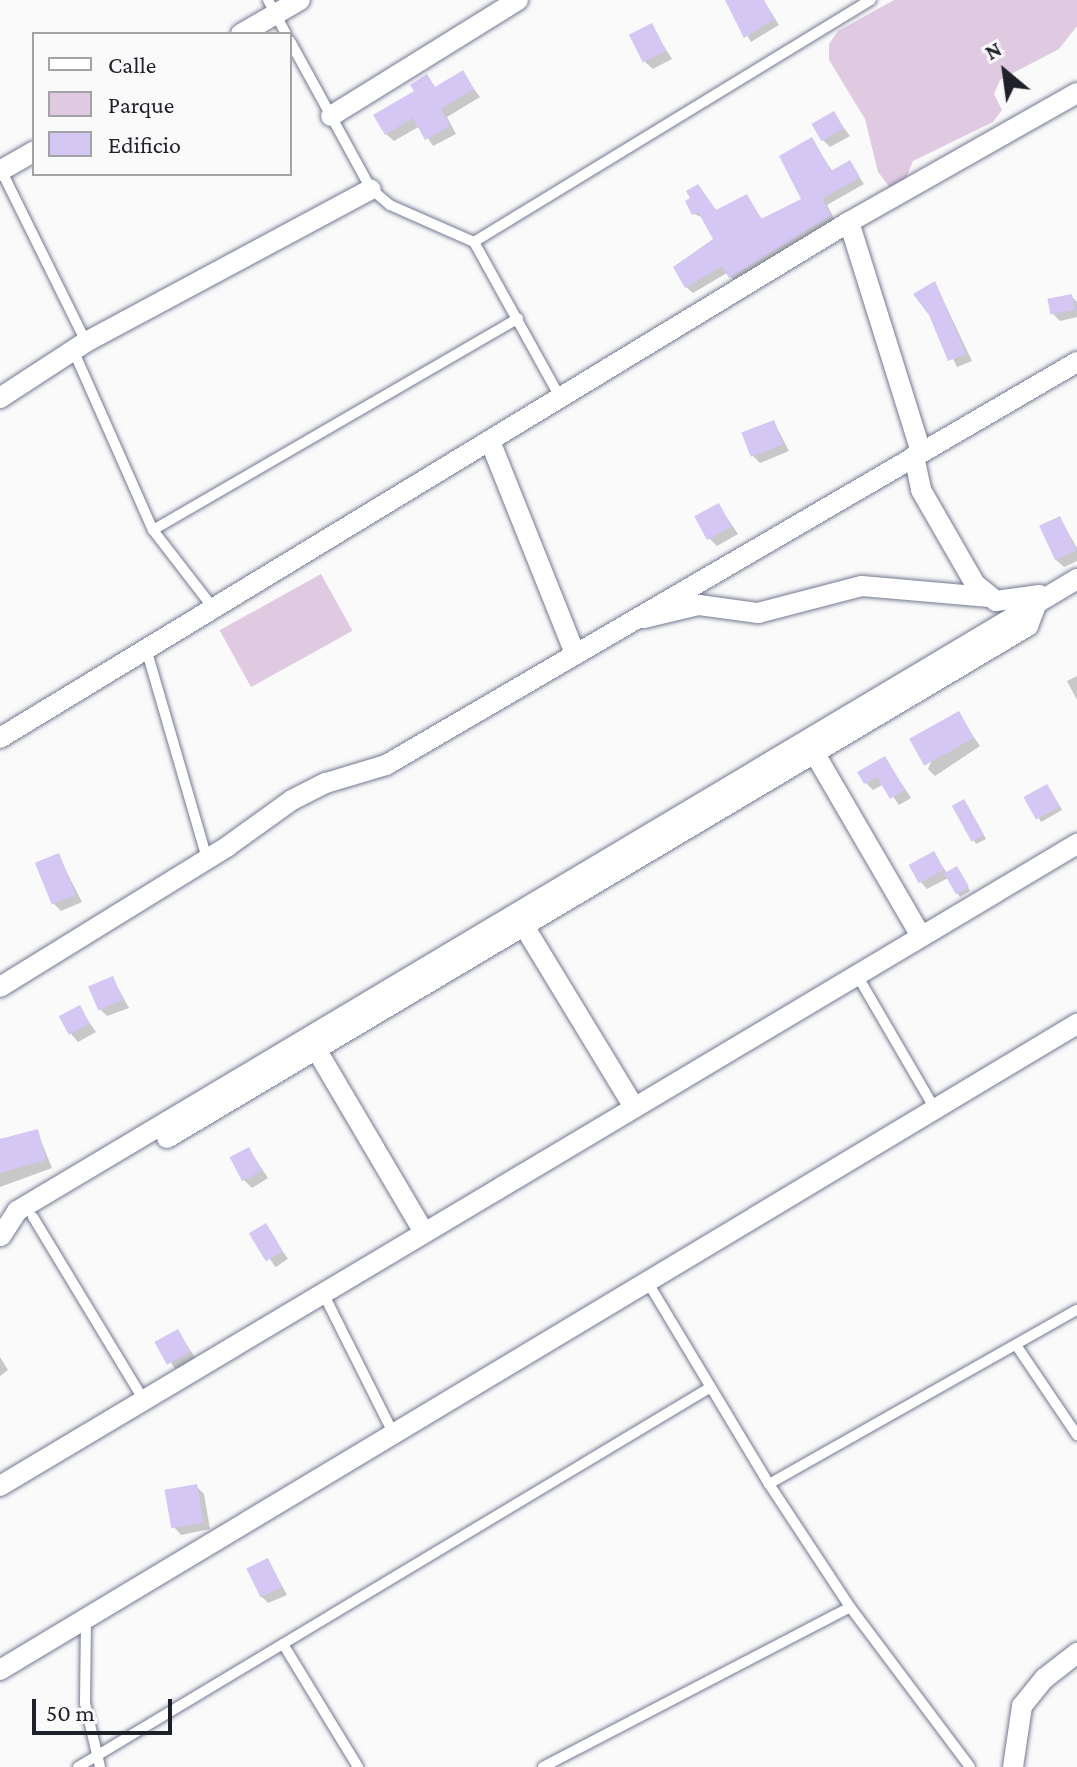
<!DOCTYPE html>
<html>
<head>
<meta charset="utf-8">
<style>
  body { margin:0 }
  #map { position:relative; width:1077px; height:1767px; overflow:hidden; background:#fafafa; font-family:"Crimson Pro",serif }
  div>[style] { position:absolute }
  .green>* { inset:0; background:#dfcae2; transform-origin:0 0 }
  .shadow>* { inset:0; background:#0003; transform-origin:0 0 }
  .building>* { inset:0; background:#d4c7f4; transform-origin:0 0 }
  .roads { filter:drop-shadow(0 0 2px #737991) drop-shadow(0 0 2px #737991) }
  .service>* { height:10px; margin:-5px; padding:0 5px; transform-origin:5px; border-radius:5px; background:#fff }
  .minor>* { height:20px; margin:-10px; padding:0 10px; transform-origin:10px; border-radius:10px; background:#fff }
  span { translate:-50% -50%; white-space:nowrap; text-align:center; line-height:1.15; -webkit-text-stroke:6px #fafafa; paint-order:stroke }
  .legend { position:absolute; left:32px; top:32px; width:260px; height:144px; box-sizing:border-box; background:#fafafa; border:2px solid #a2a3a7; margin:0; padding:10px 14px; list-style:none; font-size:24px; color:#1e202a }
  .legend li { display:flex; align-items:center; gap:16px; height:40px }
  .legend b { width:40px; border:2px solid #a2a3a7 }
  .north { position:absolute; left:965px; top:32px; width:80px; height:80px; -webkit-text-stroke:6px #fafafa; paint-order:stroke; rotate:331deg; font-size:22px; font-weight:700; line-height:32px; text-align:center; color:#1e202a }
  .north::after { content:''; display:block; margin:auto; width:28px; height:36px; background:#1e202a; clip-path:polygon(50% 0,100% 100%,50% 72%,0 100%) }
  .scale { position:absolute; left:32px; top:1699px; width:140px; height:36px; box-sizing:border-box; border:4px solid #1e202a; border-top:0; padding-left:10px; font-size:24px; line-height:28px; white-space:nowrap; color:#1e202a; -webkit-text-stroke:6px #fafafa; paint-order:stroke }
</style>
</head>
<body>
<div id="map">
  <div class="green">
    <div style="clip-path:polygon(894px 0,1077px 0,1077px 26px,1059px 49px,1000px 80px,994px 94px,1002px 110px,993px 122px,913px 161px,898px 198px,878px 172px,865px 119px,829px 60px,829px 44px,838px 31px)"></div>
    <div style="left:321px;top:574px;width:65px;height:116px;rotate:61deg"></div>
  </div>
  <div class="shadow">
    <div style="clip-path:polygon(727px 0,763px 0,779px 25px,751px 42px)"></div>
    <div style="clip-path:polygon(651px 26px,672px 59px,653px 69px,645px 62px)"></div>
    <div style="clip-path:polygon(462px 73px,480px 97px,447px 117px,456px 134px,433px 146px,420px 126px,394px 141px,386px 134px,427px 77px,437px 89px)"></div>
    <div style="clip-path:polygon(833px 113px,850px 136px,830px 147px,823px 140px)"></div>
    <div style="clip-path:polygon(811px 139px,833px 172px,850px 163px,864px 184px,827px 205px,836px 222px,736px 283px,727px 273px,693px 293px,686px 287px,716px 240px,704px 218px,694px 214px,698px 187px,717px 211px,747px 196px,763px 221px,804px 199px)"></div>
    <div style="clip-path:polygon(935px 283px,972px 361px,957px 367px,931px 314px)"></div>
    <div style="clip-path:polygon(1071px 296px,1077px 302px,1077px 317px,1060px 321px,1053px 314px)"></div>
    <div style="clip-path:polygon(774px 422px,789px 451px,760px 463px,752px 455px)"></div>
    <div style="clip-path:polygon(719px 506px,738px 534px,717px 546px,709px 538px)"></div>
    <div style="clip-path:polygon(1060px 518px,1077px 548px,1077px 561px,1064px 567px,1056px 560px)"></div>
    <div style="clip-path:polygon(1077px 676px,1077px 700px,1067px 681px)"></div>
    <div style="clip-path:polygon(958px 714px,980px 746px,935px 776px,928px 769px,945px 729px,942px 723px)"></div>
    <div style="clip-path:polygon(885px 758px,911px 798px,899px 805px,884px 784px,873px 790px,866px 783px)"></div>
    <div style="clip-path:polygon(1050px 789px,1062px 810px,1041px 822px,1028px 797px)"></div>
    <div style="clip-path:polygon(967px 805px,986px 839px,976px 844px,954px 806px)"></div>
    <div style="clip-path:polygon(933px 854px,948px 874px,960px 872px,970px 891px,960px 897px,948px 878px,927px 889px,920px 881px)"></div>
    <div style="clip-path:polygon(58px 855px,82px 902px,61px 911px,53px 903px)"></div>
    <div style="clip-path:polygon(113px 979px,129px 1008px,107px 1016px,100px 1009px)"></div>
    <div style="clip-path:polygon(79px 1008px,96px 1032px,78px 1042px,71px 1034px)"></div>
    <div style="clip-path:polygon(37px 1131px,52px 1168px,0 1187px,0 1137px,1px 1141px)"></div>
    <div style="clip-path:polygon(249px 1149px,268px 1178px,252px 1188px,244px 1180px)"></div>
    <div style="left:265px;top:1226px;width:40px;height:15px;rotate:55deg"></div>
    <div style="left:178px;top:1332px;width:34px;height:23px;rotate:56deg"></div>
    <div style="clip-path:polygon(0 1357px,8px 1370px,0 1376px)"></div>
    <div style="clip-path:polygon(197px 1487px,204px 1494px,210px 1529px,181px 1535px,174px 1527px)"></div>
    <div style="clip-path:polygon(268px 1560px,287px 1595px,268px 1603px,261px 1596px)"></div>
  </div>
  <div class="building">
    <div style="clip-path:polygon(725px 0,764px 0,775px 19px,744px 38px)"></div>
    <div style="left:652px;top:23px;width:31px;height:26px;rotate:63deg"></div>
    <div style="clip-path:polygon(463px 70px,474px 89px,441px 109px,450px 126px,425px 140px,413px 118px,385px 135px,373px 115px,414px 91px,410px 85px,427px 74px,435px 87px)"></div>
    <div style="left:834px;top:111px;width:20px;height:26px;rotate:60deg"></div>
    <div style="clip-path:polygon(812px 137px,831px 171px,850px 160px,860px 177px,822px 199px,831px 215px,729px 278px,722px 266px,685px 288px,673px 267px,713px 239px,698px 212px,692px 215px,685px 201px,690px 198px,686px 191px,698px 184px,716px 210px,747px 194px,761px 219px,801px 199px,779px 156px)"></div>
    <div style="clip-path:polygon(935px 281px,966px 354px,948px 361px,929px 315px,913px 294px)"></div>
    <div style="left:1072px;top:294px;width:16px;height:25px;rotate:79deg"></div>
    <div style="left:774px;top:420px;width:26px;height:35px;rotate:69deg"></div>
    <div style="left:719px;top:503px;width:27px;height:28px;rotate:62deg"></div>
    <div style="left:1060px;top:516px;width:38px;height:23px;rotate:65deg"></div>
    <div style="left:959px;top:711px;width:31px;height:57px;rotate:61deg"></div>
    <div style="clip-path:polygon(885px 756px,905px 790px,890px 799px,877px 777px,864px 784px,857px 772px)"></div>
    <div style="left:1047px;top:784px;width:26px;height:27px;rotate:61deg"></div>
    <div style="left:964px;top:799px;width:41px;height:14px;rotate:61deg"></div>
    <div style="left:934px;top:851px;width:21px;height:29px;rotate:61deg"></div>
    <div style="left:59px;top:853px;width:45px;height:26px;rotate:68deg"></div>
    <div style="left:957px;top:866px;width:24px;height:15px;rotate:60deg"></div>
    <div style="left:113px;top:976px;width:26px;height:27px;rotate:67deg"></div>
    <div style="left:80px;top:1005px;width:21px;height:24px;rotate:62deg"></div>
    <div style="clip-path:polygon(38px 1129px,46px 1160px,0 1173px,0 1139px)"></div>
    <div style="left:249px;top:1147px;width:27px;height:22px;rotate:62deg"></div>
    <div style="left:266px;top:1223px;width:33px;height:20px;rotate:59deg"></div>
    <div style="left:178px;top:1329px;width:26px;height:27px;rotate:61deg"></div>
    <div style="left:197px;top:1484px;width:39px;height:33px;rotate:80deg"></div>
    <div style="left:268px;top:1558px;width:32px;height:24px;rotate:64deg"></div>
  </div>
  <div class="roads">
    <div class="service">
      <div style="left:268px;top:0;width:38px;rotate:62deg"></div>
      <div style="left:290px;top:41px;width:169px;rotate:61.3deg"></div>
      <div style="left:371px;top:189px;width:25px;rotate:40deg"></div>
      <div style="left:390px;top:205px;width:92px;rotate:23.8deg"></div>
      <div style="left:474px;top:242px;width:179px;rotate:61deg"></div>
      <div style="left:1px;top:170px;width:192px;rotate:63.7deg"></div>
      <div style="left:474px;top:242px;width:465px;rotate:-31.4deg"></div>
      <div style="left:74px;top:352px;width:195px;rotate:66.1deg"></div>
      <div style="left:153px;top:530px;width:100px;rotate:52.3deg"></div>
      <div style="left:153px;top:530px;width:422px;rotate:-30.1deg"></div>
      <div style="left:147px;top:652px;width:216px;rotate:73.8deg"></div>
      <div style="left:857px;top:975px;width:155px;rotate:59.8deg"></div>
      <div style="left:33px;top:1217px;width:214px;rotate:58.8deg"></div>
      <div style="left:647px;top:1281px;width:237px;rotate:59deg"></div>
      <div style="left:769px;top:1484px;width:147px;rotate:56.6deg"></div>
      <div style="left:850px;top:1607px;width:200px;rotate:53.1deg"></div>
      <div style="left:323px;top:1293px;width:157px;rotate:63.4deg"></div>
      <div style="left:1016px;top:1345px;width:109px;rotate:55.9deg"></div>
      <div style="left:769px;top:1484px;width:354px;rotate:-29.5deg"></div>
      <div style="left:86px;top:1619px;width:84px;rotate:90.7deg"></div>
      <div style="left:85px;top:1703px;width:66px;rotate:76.8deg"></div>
      <div style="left:283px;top:1644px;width:144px;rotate:58.6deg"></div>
      <div style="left:78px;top:1767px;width:738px;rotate:-30.98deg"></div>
      <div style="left:543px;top:1767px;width:346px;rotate:-27.5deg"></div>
    </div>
    <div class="minor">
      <div style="left:241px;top:34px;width:68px;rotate:-30deg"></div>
      <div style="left:331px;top:116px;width:220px;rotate:-31.8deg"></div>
      <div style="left:0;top:171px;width:39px;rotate:-30deg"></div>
      <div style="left:849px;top:222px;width:241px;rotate:72.6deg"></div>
      <div style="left:0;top:398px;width:103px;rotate:-33.1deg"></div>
      <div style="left:86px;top:342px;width:323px;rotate:-28.2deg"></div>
      <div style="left:490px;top:441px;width:226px;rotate:68.2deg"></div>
      <div style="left:914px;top:456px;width:35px;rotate:78deg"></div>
      <div style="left:921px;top:490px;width:108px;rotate:60.1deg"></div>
      <div style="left:975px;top:584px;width:27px;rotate:39deg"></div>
      <div style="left:996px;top:601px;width:44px;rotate:-7.8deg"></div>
      <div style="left:644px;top:618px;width:57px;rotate:-13.3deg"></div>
      <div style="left:699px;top:605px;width:60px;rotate:7.7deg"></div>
      <div style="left:758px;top:613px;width:107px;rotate:-14.6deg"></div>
      <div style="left:862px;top:586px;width:125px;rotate:5deg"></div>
      <div style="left:0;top:738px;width:994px;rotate:-31.29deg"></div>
      <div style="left:849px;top:222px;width:262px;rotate:-29.5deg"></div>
      <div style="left:815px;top:754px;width:211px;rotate:59.8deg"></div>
      <div style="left:524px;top:926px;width:212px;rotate:58.7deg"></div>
      <div style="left:0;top:987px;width:268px;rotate:-31.7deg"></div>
      <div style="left:228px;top:846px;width:79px;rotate:-35.7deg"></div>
      <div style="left:292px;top:800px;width:38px;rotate:-27deg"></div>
      <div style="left:326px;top:783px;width:63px;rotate:-16.7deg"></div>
      <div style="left:386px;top:765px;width:800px;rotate:-30.25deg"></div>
      <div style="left:316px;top:1049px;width:212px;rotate:59.5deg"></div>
      <div style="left:167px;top:1138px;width:1002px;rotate:-30.74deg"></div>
      <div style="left:1028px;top:626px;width:25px;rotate:-69deg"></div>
      <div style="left:1px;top:1236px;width:30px;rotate:-57deg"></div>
      <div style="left:17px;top:1211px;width:1234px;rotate:-30.8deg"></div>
      <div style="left:0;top:1486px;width:1254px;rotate:-30.8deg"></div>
      <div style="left:0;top:1670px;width:1256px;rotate:-30.96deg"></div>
      <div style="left:1013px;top:1767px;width:62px;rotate:-81.6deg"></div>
      <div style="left:1022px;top:1706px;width:36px;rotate:-51deg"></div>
      <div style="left:1045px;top:1678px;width:41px;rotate:-38deg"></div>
    </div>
  </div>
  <ul class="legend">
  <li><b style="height:10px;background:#fff"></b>Calle</li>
  <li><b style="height:22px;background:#dfcae2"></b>Parque</li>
  <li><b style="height:22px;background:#d4c7f4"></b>Edificio</li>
  </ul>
  <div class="north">N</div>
  <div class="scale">50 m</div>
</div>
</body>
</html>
